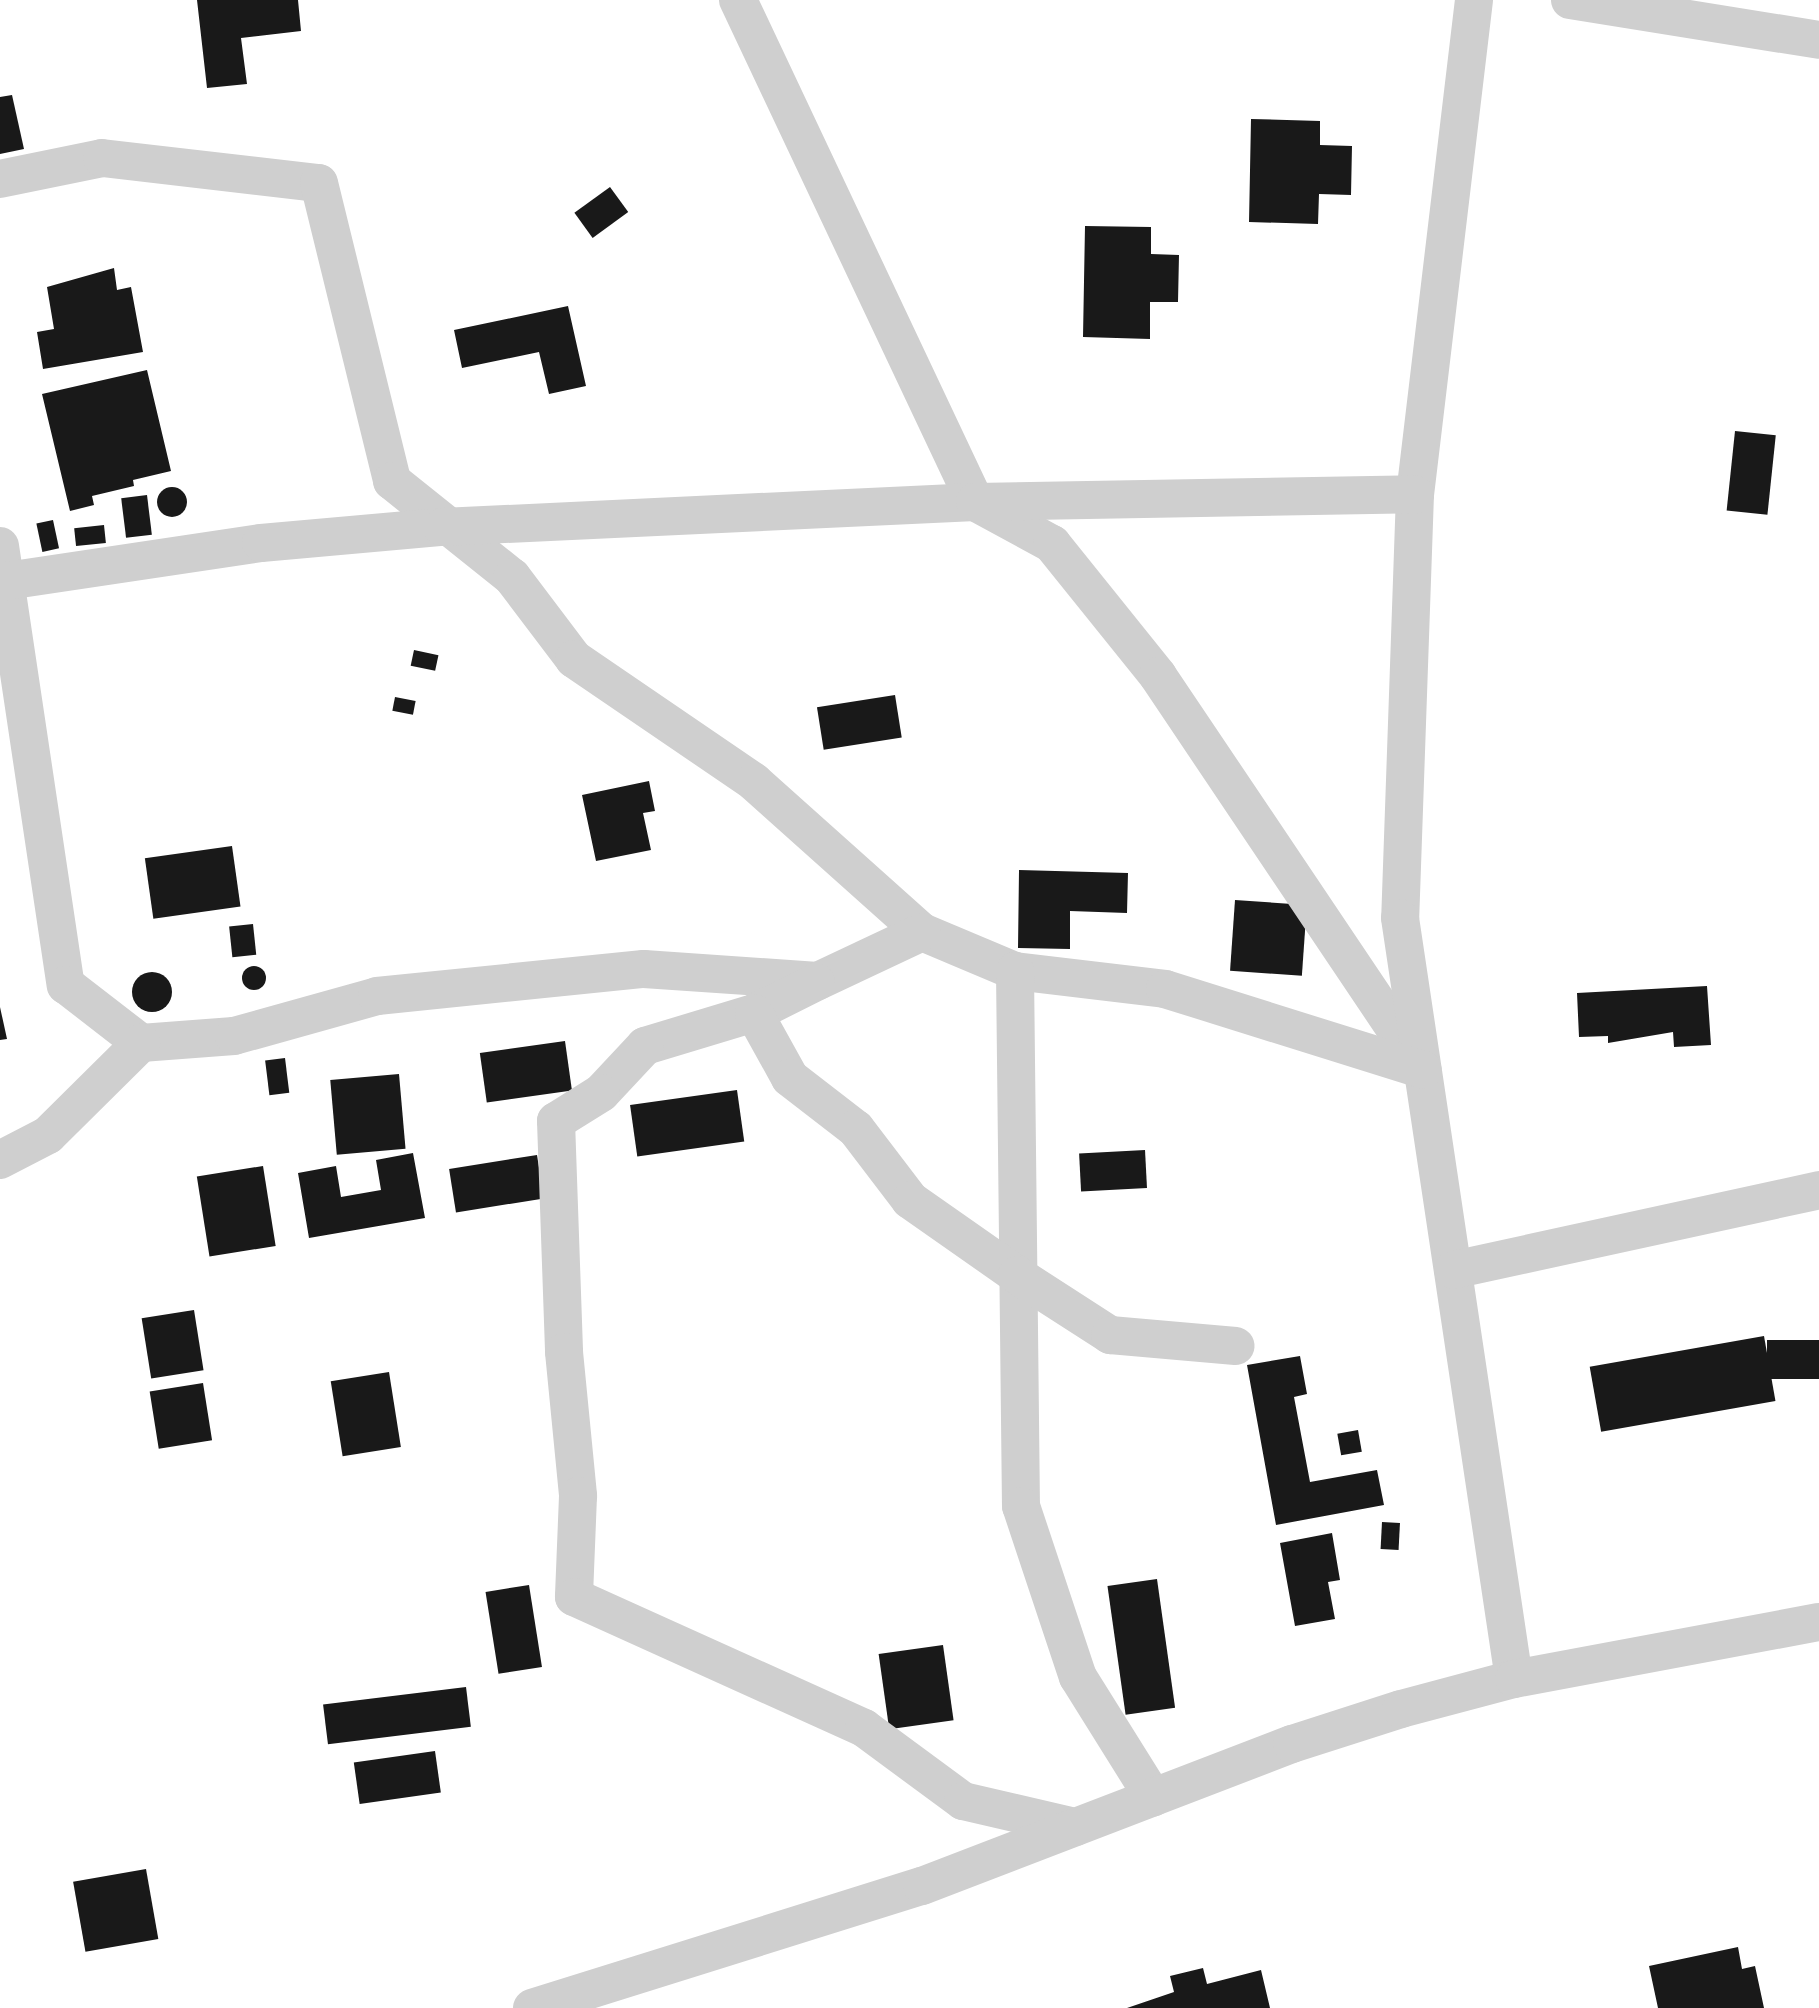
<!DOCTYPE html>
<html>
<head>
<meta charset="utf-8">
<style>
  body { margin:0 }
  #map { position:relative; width:1819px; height:2008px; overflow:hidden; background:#fff; font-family:Signika,sans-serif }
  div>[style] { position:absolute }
  .building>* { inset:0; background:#191919; transform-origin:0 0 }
  .round { border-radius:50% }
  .minor>* { height:38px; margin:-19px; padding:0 19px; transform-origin:19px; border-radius:19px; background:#cfcfcf }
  span { translate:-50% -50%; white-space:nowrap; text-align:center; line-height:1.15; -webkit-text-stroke:8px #fff; paint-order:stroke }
</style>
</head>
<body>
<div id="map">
  <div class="building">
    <div style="clip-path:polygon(197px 0,298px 0,301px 31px,241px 38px,247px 84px,207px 88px)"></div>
    <div style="clip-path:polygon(12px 95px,24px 149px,0 154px,0 97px)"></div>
    <div style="clip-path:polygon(1251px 119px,1320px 121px,1320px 145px,1352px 146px,1351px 195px,1319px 194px,1318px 224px,1249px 222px)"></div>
    <div style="left:610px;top:187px;width:31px;height:44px;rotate:54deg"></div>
    <div style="clip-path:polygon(1085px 226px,1151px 227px,1151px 254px,1179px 255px,1178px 302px,1150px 302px,1150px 339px,1083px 337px)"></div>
    <div style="clip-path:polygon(114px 268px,117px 290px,131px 287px,143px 352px,43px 369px,37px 332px,54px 329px,47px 287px)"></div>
    <div style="clip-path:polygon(568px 306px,586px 386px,549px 394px,539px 352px,462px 368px,454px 330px)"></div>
    <div style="clip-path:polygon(147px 370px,171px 471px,133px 480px,134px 486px,92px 496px,94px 505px,70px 511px,42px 394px)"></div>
    <div style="left:1735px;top:431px;width:41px;height:80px;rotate:6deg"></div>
    <div class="round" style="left:157px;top:487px;width:30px;height:30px"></div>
    <div style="left:147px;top:495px;width:40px;height:26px;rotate:83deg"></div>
    <div style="left:53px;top:520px;width:29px;height:17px;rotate:78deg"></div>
    <div style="left:104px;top:525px;width:18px;height:30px;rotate:84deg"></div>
    <div style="left:414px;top:650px;width:25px;height:16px;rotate:12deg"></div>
    <div style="left:895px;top:695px;width:43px;height:79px;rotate:81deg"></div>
    <div style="left:395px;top:697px;width:21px;height:14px;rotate:11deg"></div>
    <div style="clip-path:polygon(649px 781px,655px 811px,643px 813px,651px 850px,596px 861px,582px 795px)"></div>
    <div style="left:232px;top:846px;width:61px;height:88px;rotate:82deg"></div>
    <div style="clip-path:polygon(1019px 870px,1128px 873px,1127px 913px,1070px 911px,1070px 949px,1018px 948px)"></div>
    <div style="left:1235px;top:900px;width:72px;height:71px;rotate:4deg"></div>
    <div style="left:253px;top:924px;width:31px;height:24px;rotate:84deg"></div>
    <div class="round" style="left:242px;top:966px;width:24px;height:24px"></div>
    <div class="round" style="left:132px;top:972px;width:40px;height:40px"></div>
    <div style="clip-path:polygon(1707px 986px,1711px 1045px,1674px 1047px,1673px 1032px,1608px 1043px,1608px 1036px,1579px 1037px,1577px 993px)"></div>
    <div style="clip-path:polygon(0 1007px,7px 1039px,0 1040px)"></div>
    <div style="left:565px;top:1041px;width:50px;height:86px;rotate:82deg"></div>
    <div style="left:285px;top:1058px;width:35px;height:20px;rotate:83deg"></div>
    <div style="left:399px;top:1074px;width:75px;height:69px;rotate:85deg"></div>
    <div style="left:737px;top:1090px;width:52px;height:108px;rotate:82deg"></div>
    <div style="left:1145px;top:1150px;width:38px;height:66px;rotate:87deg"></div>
    <div style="clip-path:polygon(413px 1153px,425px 1218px,309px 1238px,298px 1173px,336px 1166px,341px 1197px,381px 1190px,376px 1160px)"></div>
    <div style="left:537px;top:1155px;width:44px;height:89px;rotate:81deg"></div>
    <div style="left:263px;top:1166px;width:81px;height:67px;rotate:81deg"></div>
    <div style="left:194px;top:1310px;width:61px;height:53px;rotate:81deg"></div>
    <div style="left:1764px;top:1336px;width:66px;height:177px;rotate:80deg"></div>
    <div style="left:1819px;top:1340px;width:39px;height:52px;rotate:90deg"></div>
    <div style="clip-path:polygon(1300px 1356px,1307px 1394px,1294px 1397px,1310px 1482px,1377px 1470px,1384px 1505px,1276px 1525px,1247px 1365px)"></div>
    <div style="left:389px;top:1372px;width:76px;height:59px;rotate:81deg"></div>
    <div style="left:203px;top:1383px;width:58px;height:54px;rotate:81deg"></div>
    <div style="left:1358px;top:1430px;width:22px;height:21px;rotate:80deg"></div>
    <div style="left:1382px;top:1522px;width:18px;height:27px;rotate:3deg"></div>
    <div style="clip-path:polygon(1332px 1533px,1340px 1580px,1328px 1582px,1335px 1619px,1295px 1626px,1280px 1543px)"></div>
    <div style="left:1157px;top:1579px;width:130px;height:50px;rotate:82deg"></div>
    <div style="left:529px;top:1585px;width:83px;height:44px;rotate:81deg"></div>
    <div style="left:943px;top:1645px;width:76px;height:65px;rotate:82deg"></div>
    <div style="left:466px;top:1687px;width:40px;height:144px;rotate:83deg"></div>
    <div style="left:435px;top:1751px;width:42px;height:82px;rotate:82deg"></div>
    <div style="left:146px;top:1869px;width:71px;height:74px;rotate:80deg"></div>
    <div style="clip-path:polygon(1738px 1947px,1742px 1969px,1755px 1966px,1764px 2008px,1658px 2008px,1649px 1966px)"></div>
    <div style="clip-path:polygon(1203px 1968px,1207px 1984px,1261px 1970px,1270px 2008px,1127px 2008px,1174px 1992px,1170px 1976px)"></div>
  </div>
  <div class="minor">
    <div style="left:738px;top:0;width:555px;rotate:64.73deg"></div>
    <div style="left:975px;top:502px;width:88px;rotate:28.6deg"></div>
    <div style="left:1052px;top:544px;width:169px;rotate:51.2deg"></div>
    <div style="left:1158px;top:676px;width:464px;rotate:56.1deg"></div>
    <div style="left:1474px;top:0;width:498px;rotate:96.8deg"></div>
    <div style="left:1415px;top:494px;width:424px;rotate:92deg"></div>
    <div style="left:1400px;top:918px;width:769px;rotate:81.48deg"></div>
    <div style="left:1570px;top:0;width:252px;rotate:9.1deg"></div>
    <div style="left:0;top:179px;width:104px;rotate:-11.6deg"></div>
    <div style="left:102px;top:158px;width:218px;rotate:6.6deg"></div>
    <div style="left:319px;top:183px;width:307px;rotate:76.2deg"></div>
    <div style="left:392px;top:481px;width:154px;rotate:38.7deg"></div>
    <div style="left:512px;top:577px;width:103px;rotate:52.9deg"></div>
    <div style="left:574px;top:659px;width:218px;rotate:34.3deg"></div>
    <div style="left:754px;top:782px;width:225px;rotate:41.8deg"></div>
    <div style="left:922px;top:932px;width:101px;rotate:22.8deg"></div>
    <div style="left:1015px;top:971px;width:151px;rotate:6.8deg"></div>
    <div style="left:1165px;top:989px;width:270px;rotate:17.4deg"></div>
    <div style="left:0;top:546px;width:444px;rotate:81.5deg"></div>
    <div style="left:66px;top:985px;width:95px;rotate:37.7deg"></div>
    <div style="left:141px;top:1043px;width:93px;rotate:-4.3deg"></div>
    <div style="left:234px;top:1036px;width:148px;rotate:-15.6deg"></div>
    <div style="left:377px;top:996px;width:268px;rotate:-5.8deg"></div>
    <div style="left:644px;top:969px;width:174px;rotate:3.9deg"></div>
    <div style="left:818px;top:981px;width:115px;rotate:-25.2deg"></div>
    <div style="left:0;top:582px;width:264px;rotate:-8.5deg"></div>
    <div style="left:261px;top:543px;width:182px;rotate:-5.1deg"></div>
    <div style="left:442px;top:527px;width:534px;rotate:-2.69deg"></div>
    <div style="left:975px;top:502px;width:440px;rotate:-1deg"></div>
    <div style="left:1015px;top:971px;width:535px;rotate:89.36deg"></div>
    <div style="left:1021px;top:1506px;width:180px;rotate:71.6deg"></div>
    <div style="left:1078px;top:1677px;width:142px;rotate:58deg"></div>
    <div style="left:816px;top:982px;width:69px;rotate:153.4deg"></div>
    <div style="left:754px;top:1013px;width:114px;rotate:163.2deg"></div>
    <div style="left:645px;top:1046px;width:64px;rotate:133.1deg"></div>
    <div style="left:601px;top:1093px;width:53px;rotate:148.1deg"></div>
    <div style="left:556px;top:1121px;width:231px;rotate:88deg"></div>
    <div style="left:564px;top:1352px;width:145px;rotate:84.4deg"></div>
    <div style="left:578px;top:1496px;width:101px;rotate:92.3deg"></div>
    <div style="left:574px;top:1597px;width:318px;rotate:24.3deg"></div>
    <div style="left:864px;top:1728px;width:123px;rotate:36.4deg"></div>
    <div style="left:963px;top:1801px;width:115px;rotate:13.1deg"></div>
    <div style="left:754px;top:1013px;width:74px;rotate:61deg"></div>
    <div style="left:790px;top:1078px;width:83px;rotate:37.7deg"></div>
    <div style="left:856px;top:1129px;width:89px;rotate:52.7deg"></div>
    <div style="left:910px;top:1200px;width:131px;rotate:35deg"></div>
    <div style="left:1017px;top:1275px;width:111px;rotate:32.8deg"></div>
    <div style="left:1110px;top:1335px;width:126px;rotate:5deg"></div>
    <div style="left:0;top:1160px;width:54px;rotate:-27.5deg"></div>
    <div style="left:48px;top:1135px;width:131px;rotate:-44.7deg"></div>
    <div style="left:1453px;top:1270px;width:375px;rotate:-12.3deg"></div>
    <div style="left:532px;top:2008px;width:409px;rotate:-17.4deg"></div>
    <div style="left:922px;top:1886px;width:396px;rotate:-21deg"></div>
    <div style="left:1292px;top:1744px;width:114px;rotate:-17.8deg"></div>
    <div style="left:1401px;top:1709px;width:117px;rotate:-14.9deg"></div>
    <div style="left:1514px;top:1679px;width:310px;rotate:-10.6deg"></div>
  </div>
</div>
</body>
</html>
